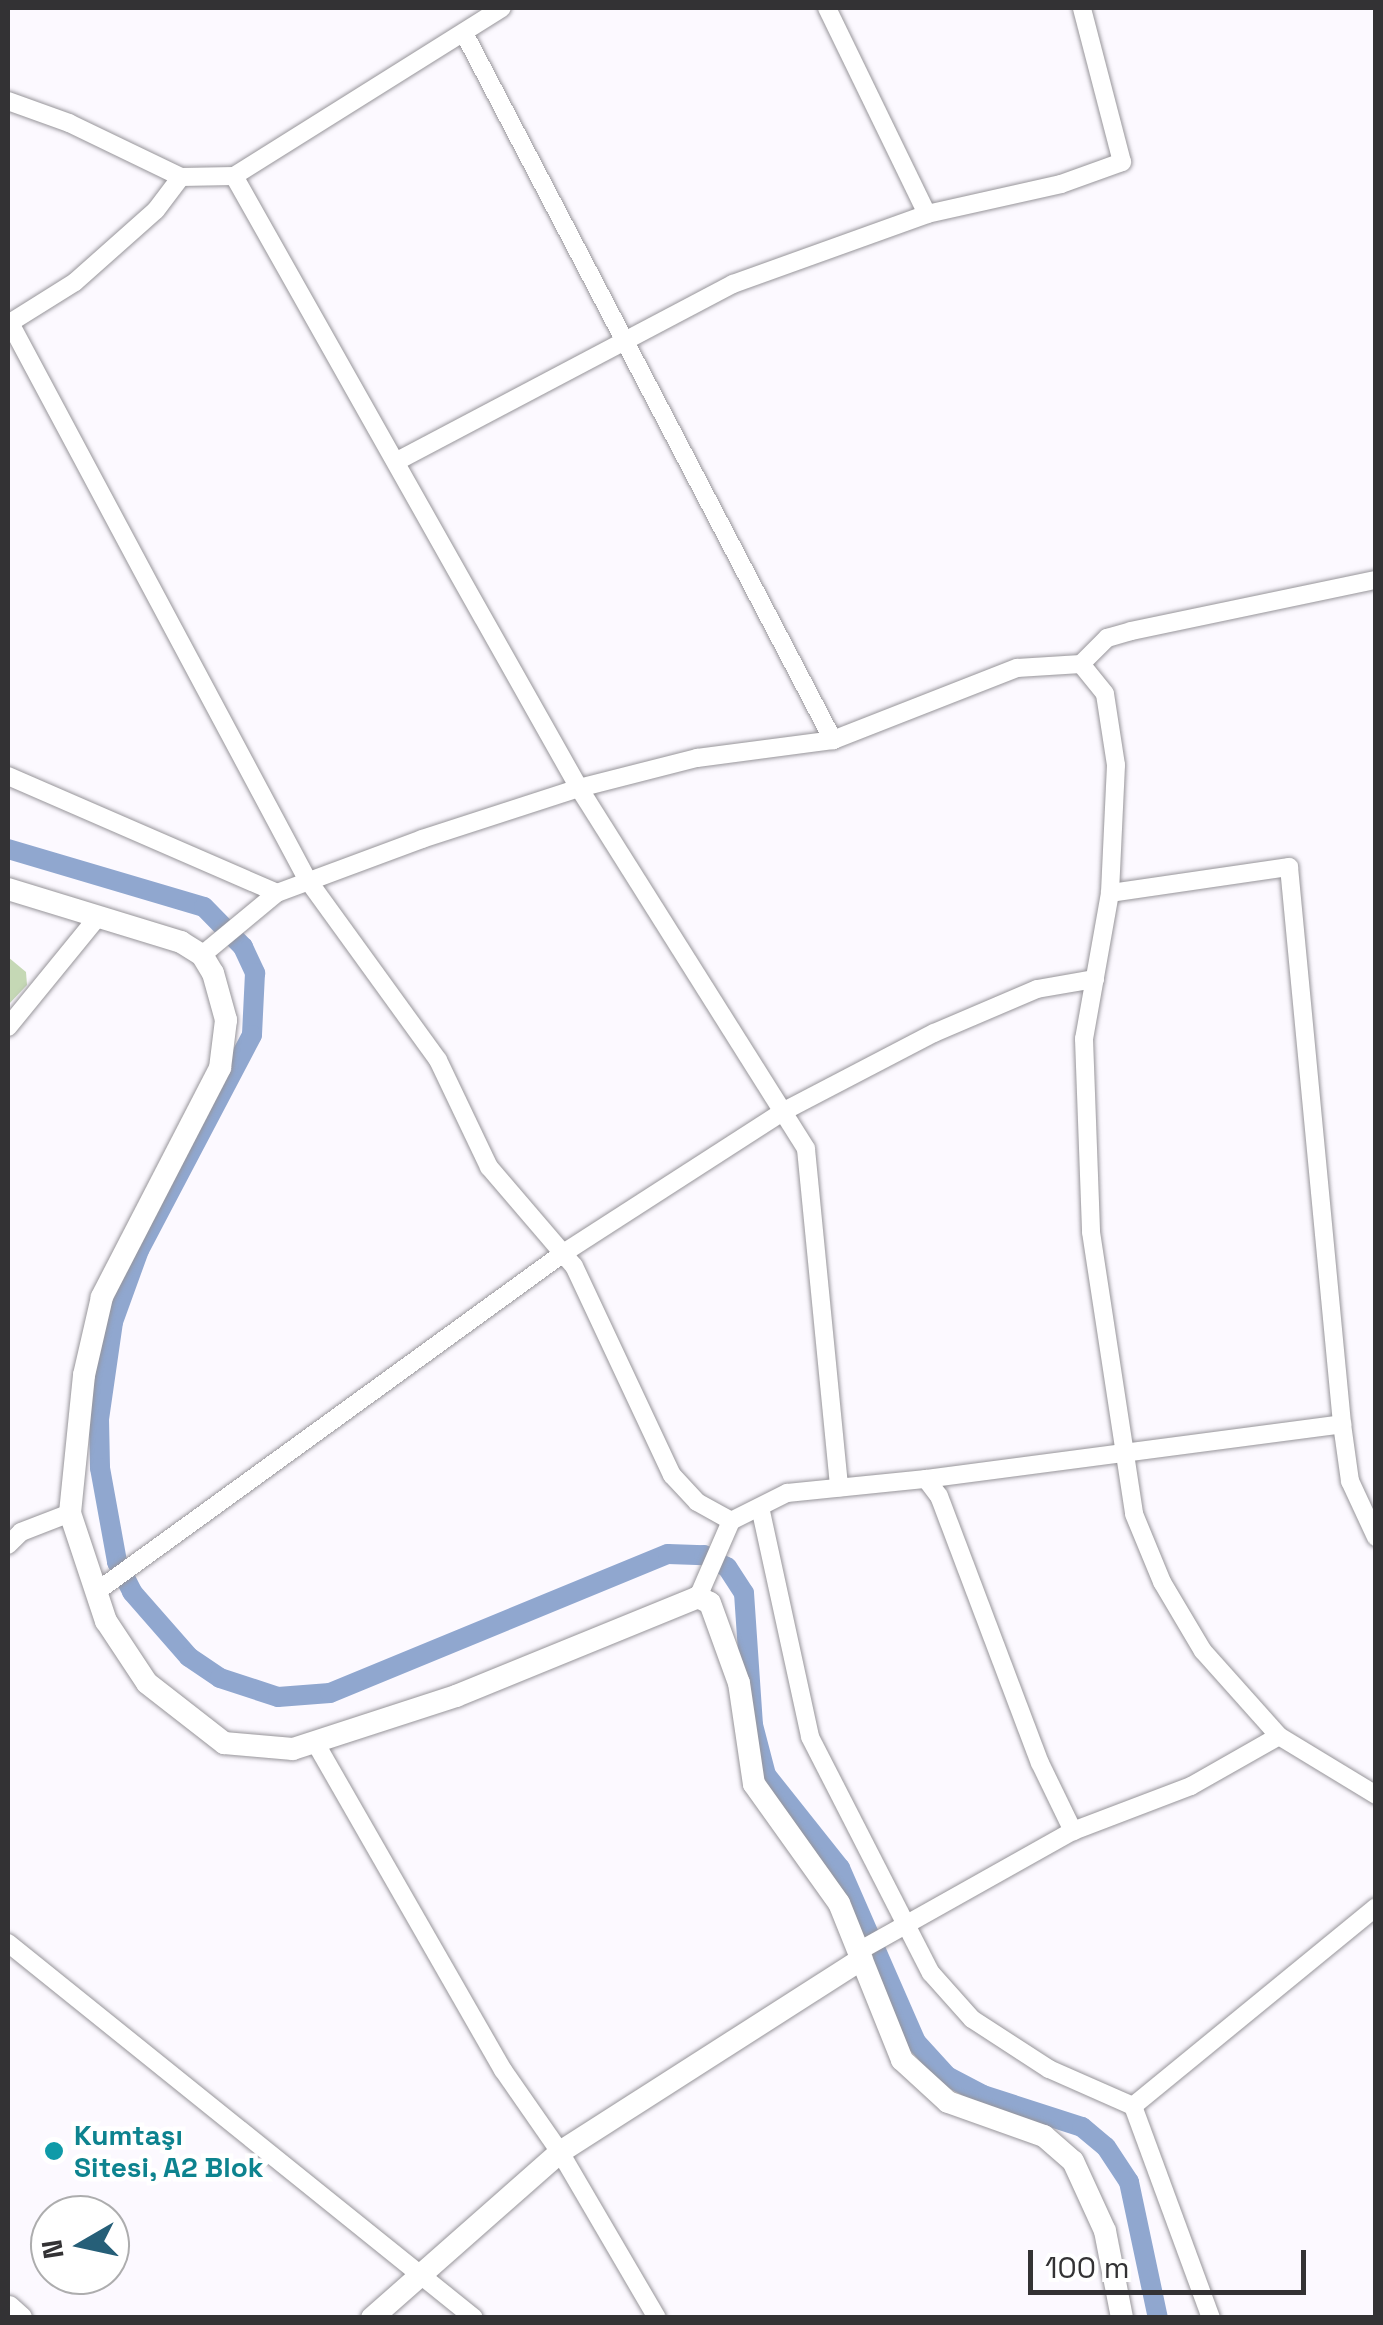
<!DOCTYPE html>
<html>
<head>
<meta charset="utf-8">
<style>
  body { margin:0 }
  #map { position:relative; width:1383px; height:2325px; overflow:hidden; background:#fcf9ff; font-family:"Space Grotesk",sans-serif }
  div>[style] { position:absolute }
  .green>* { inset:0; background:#c5d8b5 }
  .canal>* { height:20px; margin:-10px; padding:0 10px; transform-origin:10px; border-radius:10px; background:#90a7cf }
  .roads { filter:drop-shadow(0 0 2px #97959a) drop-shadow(0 0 2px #97959a) }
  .minor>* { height:18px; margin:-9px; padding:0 9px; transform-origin:9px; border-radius:9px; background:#fff }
  .tertiary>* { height:22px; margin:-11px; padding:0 11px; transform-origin:11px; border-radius:11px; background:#fff }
  .secondary>* { height:25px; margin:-12.5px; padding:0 12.5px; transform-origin:12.5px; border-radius:12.5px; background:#fff }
  .dots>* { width:28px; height:28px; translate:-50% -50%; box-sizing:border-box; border:5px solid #fff; border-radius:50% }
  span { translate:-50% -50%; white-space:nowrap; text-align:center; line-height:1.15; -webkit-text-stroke:9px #fff; paint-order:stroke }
  .culture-label { font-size:28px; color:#0d838f; font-weight:700 }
  .left { translate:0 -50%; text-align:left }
  .frame { position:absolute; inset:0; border:10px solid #333234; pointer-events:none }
  .north { position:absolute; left:30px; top:2195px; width:100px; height:100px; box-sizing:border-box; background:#fff; border:2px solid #adadae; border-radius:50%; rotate:261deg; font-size:28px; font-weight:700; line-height:40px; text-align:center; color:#333234 }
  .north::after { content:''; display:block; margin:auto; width:35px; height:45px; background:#265f78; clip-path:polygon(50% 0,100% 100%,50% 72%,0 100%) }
  .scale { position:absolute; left:1028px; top:2250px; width:278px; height:45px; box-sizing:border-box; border:5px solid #333234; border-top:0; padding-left:12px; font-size:30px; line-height:35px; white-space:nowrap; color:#333234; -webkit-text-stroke:8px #fff; paint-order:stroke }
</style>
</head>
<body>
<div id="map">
  <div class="green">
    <div style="clip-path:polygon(8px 957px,26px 972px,27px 985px,8px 1005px)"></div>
  </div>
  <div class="canal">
    <div style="left:8px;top:849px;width:204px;rotate:16.5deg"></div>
    <div style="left:204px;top:907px;width:56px;rotate:45.7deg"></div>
    <div style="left:243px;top:947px;width:29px;rotate:65deg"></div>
    <div style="left:255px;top:973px;width:62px;rotate:92.8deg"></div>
    <div style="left:252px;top:1035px;width:243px;rotate:117.7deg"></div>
    <div style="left:139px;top:1250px;width:77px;rotate:109.9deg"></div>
    <div style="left:113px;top:1322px;width:98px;rotate:98.2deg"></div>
    <div style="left:99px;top:1419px;width:49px;rotate:88.8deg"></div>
    <div style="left:100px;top:1468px;width:96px;rotate:79.7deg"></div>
    <div style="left:117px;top:1562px;width:34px;rotate:63deg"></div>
    <div style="left:132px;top:1592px;width:86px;rotate:48.8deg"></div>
    <div style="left:189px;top:1657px;width:37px;rotate:34deg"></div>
    <div style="left:220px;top:1678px;width:61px;rotate:18.1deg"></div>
    <div style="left:278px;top:1697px;width:52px;rotate:-4.4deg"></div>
    <div style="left:330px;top:1693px;width:365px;rotate:-22.4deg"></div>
    <div style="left:668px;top:1554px;width:36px;rotate:2deg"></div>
    <div style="left:704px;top:1555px;width:26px;rotate:28deg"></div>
    <div style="left:727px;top:1567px;width:31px;rotate:57deg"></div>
    <div style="left:744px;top:1593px;width:132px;rotate:86.1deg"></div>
    <div style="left:753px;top:1725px;width:52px;rotate:75.4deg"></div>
    <div style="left:766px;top:1775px;width:119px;rotate:51.5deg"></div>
    <div style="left:840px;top:1868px;width:190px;rotate:66.4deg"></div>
    <div style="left:916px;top:2042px;width:46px;rotate:47.6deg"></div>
    <div style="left:947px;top:2076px;width:41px;rotate:27.8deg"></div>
    <div style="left:983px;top:2095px;width:104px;rotate:17.9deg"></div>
    <div style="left:1082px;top:2127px;width:31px;rotate:40deg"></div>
    <div style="left:1106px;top:2147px;width:42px;rotate:56.7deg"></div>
    <div style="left:1129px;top:2182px;width:139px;rotate:78deg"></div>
  </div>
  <div class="roads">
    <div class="minor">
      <div style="left:827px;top:8px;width:229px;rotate:64.1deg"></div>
      <div style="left:464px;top:33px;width:798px;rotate:62.44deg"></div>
      <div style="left:8px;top:101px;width:65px;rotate:19.8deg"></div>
      <div style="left:69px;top:123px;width:124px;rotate:25.7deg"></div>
      <div style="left:181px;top:177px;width:53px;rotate:-1.1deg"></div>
      <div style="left:234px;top:176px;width:316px;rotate:-32.1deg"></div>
      <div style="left:234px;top:176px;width:703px;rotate:60.59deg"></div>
      <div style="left:579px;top:788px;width:426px;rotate:57.8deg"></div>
      <div style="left:806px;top:1149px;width:340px;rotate:84.4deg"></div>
      <div style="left:10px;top:323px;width:630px;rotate:61.89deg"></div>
      <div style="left:307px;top:879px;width:223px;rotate:54.1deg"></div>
      <div style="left:438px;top:1060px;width:119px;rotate:64.5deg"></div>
      <div style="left:489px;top:1167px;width:130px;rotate:49.4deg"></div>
      <div style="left:574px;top:1266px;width:231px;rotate:64.9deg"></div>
      <div style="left:672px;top:1475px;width:37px;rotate:47deg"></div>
      <div style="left:697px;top:1502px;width:39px;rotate:29deg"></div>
      <div style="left:8px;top:324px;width:79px;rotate:-32.1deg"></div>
      <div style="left:75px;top:282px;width:108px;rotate:-41.6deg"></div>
      <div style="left:156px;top:210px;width:41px;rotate:-52.9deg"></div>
      <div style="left:399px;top:460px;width:378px;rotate:-27.8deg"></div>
      <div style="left:733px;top:284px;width:206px;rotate:-19.8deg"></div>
      <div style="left:927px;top:214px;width:137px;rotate:-12.6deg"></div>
      <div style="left:1061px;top:184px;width:65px;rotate:-19.8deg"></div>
      <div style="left:1122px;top:162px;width:159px;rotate:-104.6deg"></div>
      <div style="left:1081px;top:664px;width:37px;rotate:-45deg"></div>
      <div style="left:1107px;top:638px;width:25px;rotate:-16deg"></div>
      <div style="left:1131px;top:631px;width:250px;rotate:-11.8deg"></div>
      <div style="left:8px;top:776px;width:293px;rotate:23.5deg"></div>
      <div style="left:1110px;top:893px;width:181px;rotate:-8.3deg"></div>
      <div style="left:1289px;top:867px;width:560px;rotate:84.56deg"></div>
      <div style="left:1342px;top:1424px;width:58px;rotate:82deg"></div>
      <div style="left:1350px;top:1481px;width:62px;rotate:65.1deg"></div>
      <div style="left:202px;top:955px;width:97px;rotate:-39.6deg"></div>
      <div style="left:277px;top:893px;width:155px;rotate:-20.4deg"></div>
      <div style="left:422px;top:839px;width:165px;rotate:-18deg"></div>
      <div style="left:579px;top:788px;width:122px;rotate:-14.3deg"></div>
      <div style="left:697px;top:758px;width:137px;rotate:-7.5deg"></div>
      <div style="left:833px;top:740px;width:198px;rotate:-21.4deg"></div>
      <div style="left:1017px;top:668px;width:64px;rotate:-3.6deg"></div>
      <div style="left:1081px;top:664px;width:38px;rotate:51deg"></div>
      <div style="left:1105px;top:694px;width:72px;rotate:81.2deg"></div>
      <div style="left:1116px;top:765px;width:128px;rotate:92.7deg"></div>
      <div style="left:1110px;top:893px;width:148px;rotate:100.1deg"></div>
      <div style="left:1084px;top:1039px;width:193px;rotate:87.9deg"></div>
      <div style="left:1091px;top:1232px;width:285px;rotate:81.3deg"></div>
      <div style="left:1134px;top:1514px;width:74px;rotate:67.6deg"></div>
      <div style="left:1162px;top:1582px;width:80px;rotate:59.3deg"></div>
      <div style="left:1203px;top:1651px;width:114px;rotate:48.2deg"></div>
      <div style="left:1279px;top:1736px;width:114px;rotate:31.3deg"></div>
      <div style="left:8px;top:1027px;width:141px;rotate:-50.8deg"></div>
      <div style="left:926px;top:1479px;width:420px;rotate:-7.5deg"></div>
      <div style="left:760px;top:1507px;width:235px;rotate:77.7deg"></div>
      <div style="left:810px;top:1737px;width:265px;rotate:62.9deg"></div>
      <div style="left:931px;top:1973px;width:62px;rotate:48.3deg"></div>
      <div style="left:972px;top:2019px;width:92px;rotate:33deg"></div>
      <div style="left:1049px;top:2069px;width:92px;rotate:23.8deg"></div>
      <div style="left:1133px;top:2106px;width:314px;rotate:-39.3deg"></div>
      <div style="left:8px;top:1545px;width:18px;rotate:-45deg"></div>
      <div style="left:21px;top:1532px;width:53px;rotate:-21.2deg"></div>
      <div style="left:96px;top:1592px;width:576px;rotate:-35.95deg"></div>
      <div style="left:562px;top:1254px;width:264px;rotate:-32.8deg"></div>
      <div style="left:784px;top:1111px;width:169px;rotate:-27.5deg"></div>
      <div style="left:934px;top:1033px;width:112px;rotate:-23.1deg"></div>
      <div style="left:1037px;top:989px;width:59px;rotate:-9.8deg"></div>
      <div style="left:698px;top:1597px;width:83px;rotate:-66.5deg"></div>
      <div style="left:731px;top:1521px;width:63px;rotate:-26.6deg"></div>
      <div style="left:787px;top:1493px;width:140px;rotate:-5.8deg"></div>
      <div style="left:926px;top:1479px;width:21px;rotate:53deg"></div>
      <div style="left:939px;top:1496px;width:285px;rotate:69.3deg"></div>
      <div style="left:1040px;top:1763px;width:76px;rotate:64.1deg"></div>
      <div style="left:315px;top:1742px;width:378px;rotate:60.2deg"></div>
      <div style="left:503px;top:2070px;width:100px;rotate:55.2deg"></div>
      <div style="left:560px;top:2152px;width:192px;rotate:59.7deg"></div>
      <div style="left:8px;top:1943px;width:598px;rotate:38.82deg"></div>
      <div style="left:859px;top:1951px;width:245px;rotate:-29.3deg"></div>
      <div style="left:1073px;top:1831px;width:126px;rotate:-20.9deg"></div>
      <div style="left:1191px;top:1786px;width:101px;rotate:-29.6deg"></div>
      <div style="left:1133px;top:2106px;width:226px;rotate:69.8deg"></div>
    </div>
    <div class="tertiary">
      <div style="left:8px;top:889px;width:181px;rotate:17deg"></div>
      <div style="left:181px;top:942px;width:25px;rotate:32deg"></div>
      <div style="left:202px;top:955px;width:21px;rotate:59deg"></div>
      <div style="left:213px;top:973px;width:49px;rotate:74.5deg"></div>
      <div style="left:226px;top:1020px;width:48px;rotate:97.1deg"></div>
      <div style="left:220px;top:1068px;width:258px;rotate:117.3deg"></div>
      <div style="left:102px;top:1297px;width:80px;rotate:103deg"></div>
      <div style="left:84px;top:1375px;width:139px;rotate:95.8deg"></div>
      <div style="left:70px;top:1513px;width:114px;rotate:71.6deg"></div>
      <div style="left:106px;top:1621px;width:74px;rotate:56.5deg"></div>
      <div style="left:147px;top:1683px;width:98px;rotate:37.9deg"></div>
      <div style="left:224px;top:1743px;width:69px;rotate:5deg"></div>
      <div style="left:293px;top:1749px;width:171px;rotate:-18deg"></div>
      <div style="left:456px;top:1696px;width:261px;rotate:-22.2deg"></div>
      <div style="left:698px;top:1597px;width:13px;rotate:27deg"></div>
      <div style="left:710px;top:1603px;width:85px;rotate:70.1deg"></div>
      <div style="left:739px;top:1683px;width:102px;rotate:81.6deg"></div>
      <div style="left:754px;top:1784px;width:146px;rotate:54.5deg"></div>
      <div style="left:839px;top:1903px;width:169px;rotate:68.1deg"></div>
      <div style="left:902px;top:2060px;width:62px;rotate:42.4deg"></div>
      <div style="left:948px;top:2102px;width:102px;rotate:19.5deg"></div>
      <div style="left:1044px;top:2136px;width:38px;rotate:41deg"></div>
      <div style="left:1073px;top:2161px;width:77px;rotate:65.4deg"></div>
      <div style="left:1105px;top:2231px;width:89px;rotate:78.9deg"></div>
      <div style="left:372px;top:2318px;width:251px;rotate:-41.4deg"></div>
      <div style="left:560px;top:2152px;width:358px;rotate:-32.6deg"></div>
    </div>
    <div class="secondary">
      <div style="left:8px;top:2308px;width:15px;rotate:42deg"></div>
    </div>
  </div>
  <div class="dots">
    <div style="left:54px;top:2151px;background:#0f9aa8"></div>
  </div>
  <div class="culture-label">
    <span class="left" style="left:74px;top:2151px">Kumtaşı<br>Sitesi, A2 Blok</span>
  </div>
  <div class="frame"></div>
  <div class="north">N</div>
  <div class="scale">100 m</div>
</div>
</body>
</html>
